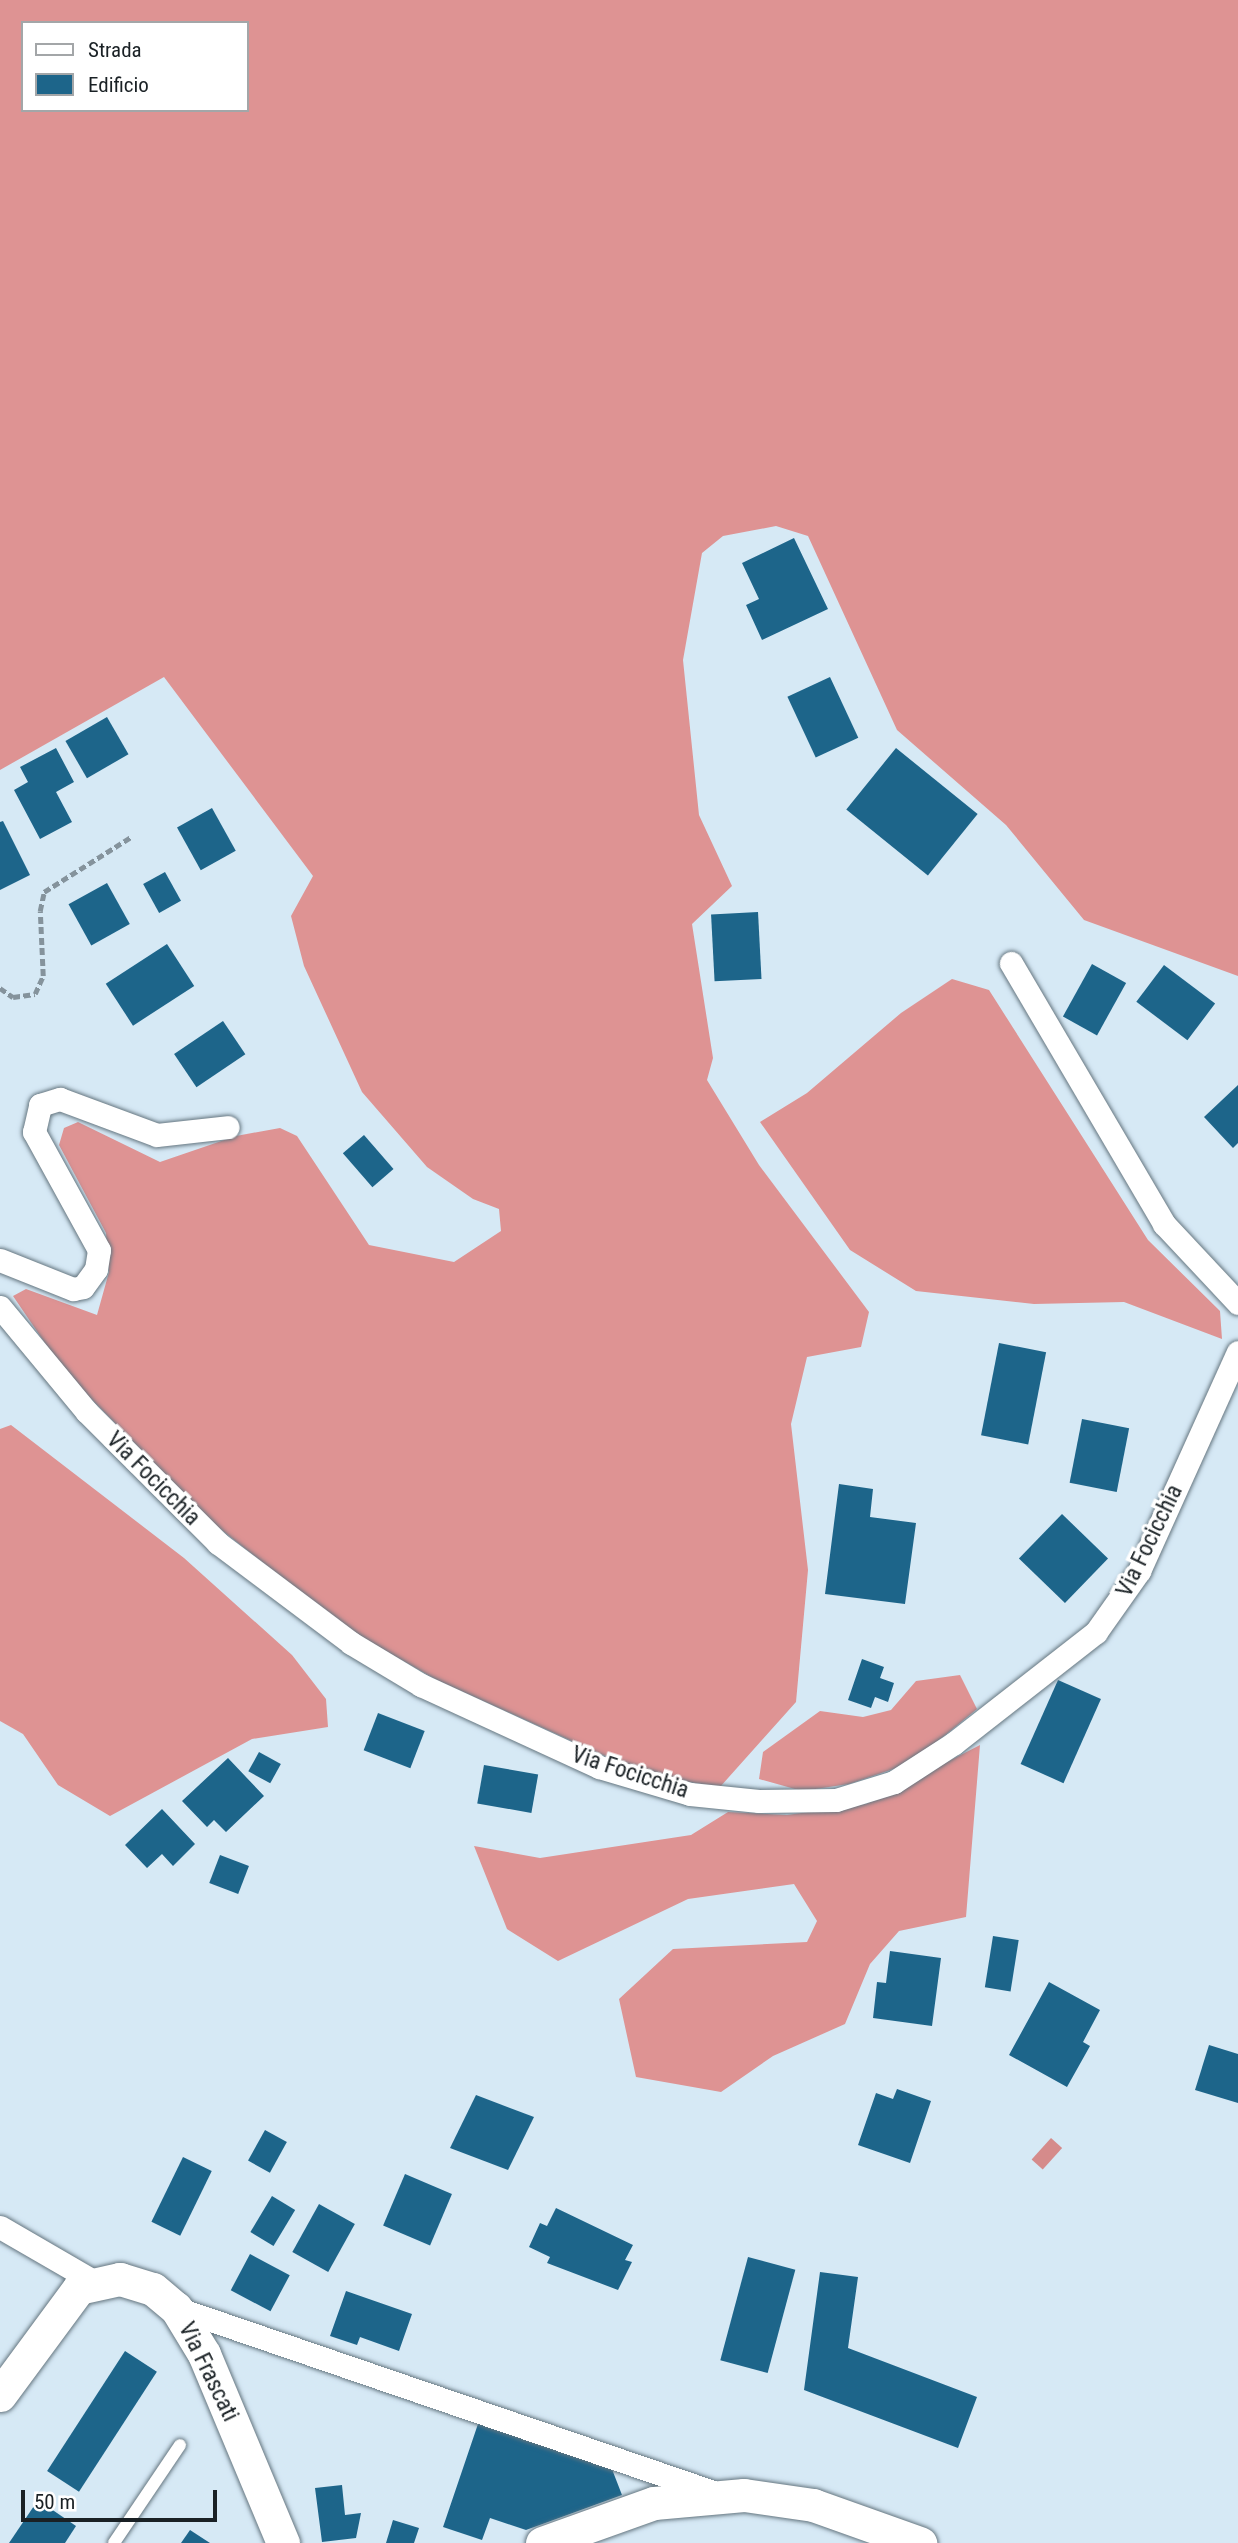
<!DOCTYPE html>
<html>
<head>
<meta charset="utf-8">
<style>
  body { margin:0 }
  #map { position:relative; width:1238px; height:2543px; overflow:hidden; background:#d6e9f5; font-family:"Roboto Condensed",sans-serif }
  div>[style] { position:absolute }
  .forest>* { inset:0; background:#de9393 }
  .water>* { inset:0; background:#d58b8b; transform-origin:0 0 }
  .building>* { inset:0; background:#1d658a; transform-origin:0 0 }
  .path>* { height:4.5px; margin-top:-2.25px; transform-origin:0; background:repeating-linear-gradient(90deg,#85939c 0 7px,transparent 0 10.5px) }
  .roads { filter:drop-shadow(0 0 2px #657680) drop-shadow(0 0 2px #657680) }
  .service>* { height:12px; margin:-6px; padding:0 6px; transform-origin:6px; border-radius:6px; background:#fff }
  .minor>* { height:23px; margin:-11.5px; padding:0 11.5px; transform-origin:11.5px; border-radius:11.5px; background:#fff }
  .secondary>* { height:33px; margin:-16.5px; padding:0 16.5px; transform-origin:16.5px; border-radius:16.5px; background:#fff }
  span { translate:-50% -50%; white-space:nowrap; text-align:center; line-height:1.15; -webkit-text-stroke:7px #fff; paint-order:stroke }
  .street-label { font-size:23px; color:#1a2125 }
  .legend { position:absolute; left:21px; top:21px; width:228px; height:91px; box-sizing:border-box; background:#fff; border:2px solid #a3a6a8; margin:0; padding:9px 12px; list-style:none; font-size:21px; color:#1a2125 }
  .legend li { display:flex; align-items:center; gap:14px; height:35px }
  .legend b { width:35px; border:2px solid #a3a6a8 }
  .scale { position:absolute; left:21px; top:2490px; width:196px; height:32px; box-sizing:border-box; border:4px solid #1a2125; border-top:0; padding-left:9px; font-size:21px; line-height:24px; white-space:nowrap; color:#1a2125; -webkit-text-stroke:5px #fff; paint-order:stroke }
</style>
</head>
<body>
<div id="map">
  <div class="forest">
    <div style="clip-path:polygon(evenodd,0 0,1238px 0,1238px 976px,1084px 920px,1006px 825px,897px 730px,808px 536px,776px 526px,723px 536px,702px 553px,683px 660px,699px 815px,732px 886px,692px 924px,713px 1058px,707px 1080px,759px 1165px,869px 1312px,861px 1347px,807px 1357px,791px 1424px,808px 1570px,796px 1702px,720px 1787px,647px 1775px,437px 1680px,345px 1628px,213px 1523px,64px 1371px,13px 1296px,26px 1289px,97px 1315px,109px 1272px,106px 1233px,59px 1145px,64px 1128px,78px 1122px,160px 1162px,236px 1136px,280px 1128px,297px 1136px,369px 1245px,454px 1262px,501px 1231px,499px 1209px,473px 1199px,427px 1167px,362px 1092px,304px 966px,291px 916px,313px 876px,164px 677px,0 770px,0 0,23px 23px,247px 23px,247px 110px,23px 110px,23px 23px)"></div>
    <div style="clip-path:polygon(952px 979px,989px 990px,1148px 1240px,1220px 1311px,1222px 1339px,1124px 1302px,1034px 1304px,916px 1291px,850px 1250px,760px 1122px,807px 1093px,901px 1013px)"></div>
    <div style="clip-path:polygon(11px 1425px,184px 1558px,292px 1655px,326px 1699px,328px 1727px,252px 1739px,110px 1816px,58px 1785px,23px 1734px,0 1721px,0 1429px)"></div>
    <div style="clip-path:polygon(960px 1675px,977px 1709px,911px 1763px,849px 1784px,802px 1791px,759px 1779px,763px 1752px,820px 1711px,863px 1717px,891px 1710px,916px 1681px)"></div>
    <div style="clip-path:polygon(980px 1745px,966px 1917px,899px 1931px,870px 1964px,845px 2024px,773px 2056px,721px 2092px,636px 2077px,619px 1999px,673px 1949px,807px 1942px,817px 1921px,794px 1884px,688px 1899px,558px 1961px,507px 1929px,474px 1846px,540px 1858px,691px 1835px,728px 1812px,787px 1815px,866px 1804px)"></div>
  </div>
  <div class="water">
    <div style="left:1051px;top:2138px;width:15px;height:29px;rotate:42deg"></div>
  </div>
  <div class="building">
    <div style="clip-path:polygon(794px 538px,828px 609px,762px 640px,746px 605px,759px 599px,742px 563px)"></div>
    <div style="left:830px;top:677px;width:67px;height:47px;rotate:65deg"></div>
    <div style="left:107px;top:717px;width:43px;height:48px;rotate:60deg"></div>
    <div style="clip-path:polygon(56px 748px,74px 782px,56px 792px,72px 822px,40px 839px,14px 790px,28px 782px,20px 767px)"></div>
    <div style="left:896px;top:748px;width:105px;height:79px;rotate:39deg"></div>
    <div style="left:212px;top:808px;width:49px;height:40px;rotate:61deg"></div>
    <div style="clip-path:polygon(3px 821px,30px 875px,0 890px,0 822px)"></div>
    <div style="left:165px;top:872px;width:33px;height:25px;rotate:61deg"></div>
    <div style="left:107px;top:883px;width:47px;height:44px;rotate:61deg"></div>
    <div style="left:758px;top:912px;width:67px;height:47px;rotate:87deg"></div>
    <div style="left:167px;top:944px;width:50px;height:73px;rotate:57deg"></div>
    <div style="left:1092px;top:964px;width:39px;height:60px;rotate:29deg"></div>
    <div style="left:1164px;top:965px;width:64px;height:46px;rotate:37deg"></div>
    <div style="left:223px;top:1021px;width:40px;height:59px;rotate:56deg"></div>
    <div style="clip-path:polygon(1238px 1085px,1238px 1143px,1233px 1148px,1204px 1117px)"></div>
    <div style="left:364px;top:1135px;width:45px;height:28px;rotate:49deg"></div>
    <div style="left:999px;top:1343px;width:48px;height:94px;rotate:11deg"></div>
    <div style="left:1082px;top:1419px;width:48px;height:65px;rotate:11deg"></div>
    <div style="clip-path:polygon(839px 1484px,873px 1489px,870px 1517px,916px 1523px,905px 1604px,825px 1594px)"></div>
    <div style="left:1062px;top:1514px;width:64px;height:62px;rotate:44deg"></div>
    <div style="clip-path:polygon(862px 1659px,884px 1667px,880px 1678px,894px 1683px,888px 1702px,875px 1697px,871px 1708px,848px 1700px)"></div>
    <div style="left:1058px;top:1680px;width:47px;height:92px;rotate:24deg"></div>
    <div style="left:378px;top:1713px;width:50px;height:40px;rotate:21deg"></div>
    <div style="left:259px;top:1752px;width:25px;height:22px;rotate:29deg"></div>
    <div style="clip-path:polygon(228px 1758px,264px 1796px,226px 1832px,214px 1820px,207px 1827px,182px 1801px)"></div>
    <div style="left:484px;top:1765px;width:55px;height:39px;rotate:10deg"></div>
    <div style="clip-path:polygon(162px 1809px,195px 1844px,173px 1866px,162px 1854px,147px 1868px,125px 1845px)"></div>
    <div style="left:220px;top:1855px;width:31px;height:30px;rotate:21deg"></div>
    <div style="left:993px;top:1936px;width:26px;height:52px;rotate:9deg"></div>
    <div style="clip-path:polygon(890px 1951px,941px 1958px,932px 2026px,873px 2018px,877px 1982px,886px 1983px)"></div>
    <div style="clip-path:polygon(1049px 1982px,1100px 2010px,1083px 2042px,1090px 2046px,1067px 2087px,1009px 2055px)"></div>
    <div style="clip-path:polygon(1209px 2045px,1238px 2054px,1238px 2103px,1195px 2090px)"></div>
    <div style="clip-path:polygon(897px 2089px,931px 2101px,910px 2163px,858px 2145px,876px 2093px,893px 2099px)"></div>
    <div style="clip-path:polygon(476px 2095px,534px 2117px,508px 2170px,450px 2148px)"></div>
    <div style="left:265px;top:2130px;width:25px;height:35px;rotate:29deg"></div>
    <div style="left:183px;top:2157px;width:32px;height:72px;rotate:26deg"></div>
    <div style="left:405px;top:2174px;width:51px;height:56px;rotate:23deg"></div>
    <div style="left:272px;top:2196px;width:27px;height:42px;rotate:31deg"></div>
    <div style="left:319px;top:2204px;width:41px;height:55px;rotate:29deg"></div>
    <div style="clip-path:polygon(556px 2208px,633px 2245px,625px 2260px,632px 2262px,618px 2290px,547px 2263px,550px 2257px,529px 2247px,540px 2223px,547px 2226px)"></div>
    <div style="left:250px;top:2254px;width:45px;height:41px;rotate:28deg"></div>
    <div style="left:748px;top:2257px;width:49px;height:107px;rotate:15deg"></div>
    <div style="clip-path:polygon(820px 2272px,858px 2277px,848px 2348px,977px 2397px,958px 2448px,804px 2390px)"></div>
    <div style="clip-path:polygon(346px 2291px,412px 2314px,399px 2351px,360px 2337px,357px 2345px,330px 2336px)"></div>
    <div style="left:125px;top:2351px;width:38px;height:143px;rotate:33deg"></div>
    <div style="clip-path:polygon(479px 2421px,610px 2464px,622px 2495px,526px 2530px,490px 2518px,482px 2540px,443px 2527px)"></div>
    <div style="clip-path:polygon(342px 2485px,345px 2515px,361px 2513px,356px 2538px,322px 2542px,315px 2488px)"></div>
    <div style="clip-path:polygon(38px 2500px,76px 2526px,65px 2543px,9px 2543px)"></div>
    <div style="clip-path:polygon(393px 2520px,419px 2528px,414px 2543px,386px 2543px)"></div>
    <div style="clip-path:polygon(190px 2530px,210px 2543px,181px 2543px)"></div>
  </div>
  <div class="path">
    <div style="left:0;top:988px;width:16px;rotate:35deg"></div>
    <div style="left:13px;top:997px;width:22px;rotate:-8deg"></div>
    <div style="left:35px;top:994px;width:20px;rotate:-66deg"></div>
    <div style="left:43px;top:976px;width:65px;rotate:-92.6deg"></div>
    <div style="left:40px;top:911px;width:19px;rotate:-78deg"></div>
    <div style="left:44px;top:892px;width:103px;rotate:-32.3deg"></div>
  </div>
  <div class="roads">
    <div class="service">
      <div style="left:114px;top:2543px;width:118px;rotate:-56deg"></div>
    </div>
    <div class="minor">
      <div style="left:1011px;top:963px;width:303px;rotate:59.6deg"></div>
      <div style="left:1164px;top:1224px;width:108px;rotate:46.9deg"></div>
      <div style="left:0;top:1260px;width:79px;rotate:21.7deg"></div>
      <div style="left:73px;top:1289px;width:10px;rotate:-11deg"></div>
      <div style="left:83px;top:1287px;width:22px;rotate:-54deg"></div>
      <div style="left:96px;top:1269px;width:19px;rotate:-81deg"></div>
      <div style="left:99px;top:1250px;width:135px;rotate:-118.8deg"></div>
      <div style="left:34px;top:1132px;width:28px;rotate:-77deg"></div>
      <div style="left:40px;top:1105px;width:21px;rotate:-17deg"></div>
      <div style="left:60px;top:1099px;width:103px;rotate:20.4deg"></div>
      <div style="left:157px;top:1135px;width:71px;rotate:-6.4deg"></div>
      <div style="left:0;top:1307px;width:136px;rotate:50.4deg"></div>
      <div style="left:87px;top:1412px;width:185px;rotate:45deg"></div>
      <div style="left:218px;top:1543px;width:166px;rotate:36.9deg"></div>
      <div style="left:351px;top:1643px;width:82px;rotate:31deg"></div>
      <div style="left:421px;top:1685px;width:196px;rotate:24.7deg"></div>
      <div style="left:599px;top:1767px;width:95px;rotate:16.5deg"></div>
      <div style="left:690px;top:1794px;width:69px;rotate:5.8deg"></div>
      <div style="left:759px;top:1801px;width:77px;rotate:-0.7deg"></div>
      <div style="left:836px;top:1800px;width:61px;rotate:-17.2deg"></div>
      <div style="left:894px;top:1782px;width:72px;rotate:-33deg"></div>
      <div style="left:954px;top:1743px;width:180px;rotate:-38deg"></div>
      <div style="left:1096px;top:1632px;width:75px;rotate:-54.8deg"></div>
      <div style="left:1139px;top:1571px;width:240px;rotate:-65.7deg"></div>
      <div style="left:0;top:2227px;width:108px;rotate:30.1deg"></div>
      <div style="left:176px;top:2308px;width:571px;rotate:18.91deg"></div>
    </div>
    <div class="secondary">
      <div style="left:0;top:2395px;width:133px;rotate:-53.6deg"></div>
      <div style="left:79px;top:2288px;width:42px;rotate:-12.4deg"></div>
      <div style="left:120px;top:2279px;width:34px;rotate:17deg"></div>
      <div style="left:153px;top:2289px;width:30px;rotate:40deg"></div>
      <div style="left:176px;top:2308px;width:54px;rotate:58.7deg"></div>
      <div style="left:204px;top:2354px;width:205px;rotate:67.3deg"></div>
      <div style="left:542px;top:2543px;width:119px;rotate:-19.7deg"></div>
      <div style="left:654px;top:2503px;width:90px;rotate:-5.1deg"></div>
      <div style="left:744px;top:2495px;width:70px;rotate:8.2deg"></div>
      <div style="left:813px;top:2505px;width:114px;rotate:19.6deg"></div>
    </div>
  </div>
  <div class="street-label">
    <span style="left:153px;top:1479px;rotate:45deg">Via Focicchia</span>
    <span style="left:1150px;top:1541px;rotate:-64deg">Via Focicchia</span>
    <span style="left:630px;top:1773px;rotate:18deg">Via Focicchia</span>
    <span style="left:208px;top:2372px;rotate:64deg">Via Frascati</span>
  </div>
  <ul class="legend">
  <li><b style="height:9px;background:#fff"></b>Strada</li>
  <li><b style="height:19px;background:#1d658a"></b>Edificio</li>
  </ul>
  <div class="scale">50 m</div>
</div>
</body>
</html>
